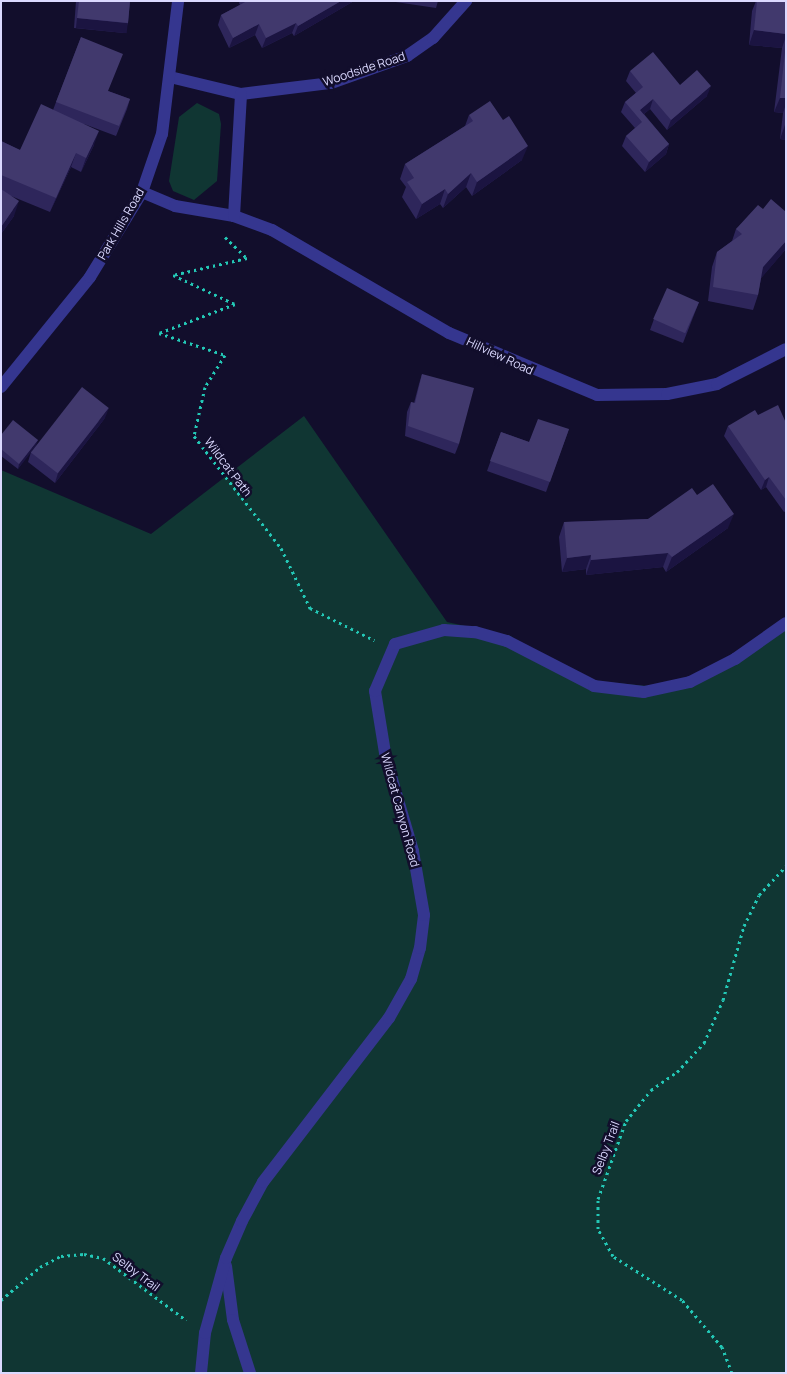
<!DOCTYPE html>
<html>
<head>
<meta charset="utf-8">
<style>
  body { margin:0 }
  #map { position:relative; width:787px; height:1374px; overflow:hidden; background:#120e2c; font-family:Manrope,sans-serif }
  div>[style] { position:absolute }
  .green>* { inset:0; background:#103633 }
  .path>* { height:3px; margin-top:-1.5px; transform-origin:0; background:repeating-linear-gradient(90deg,#23c8b6 0 2.5px,transparent 0 6.5px) }
  .minor>* { height:12px; margin:-6px; padding:0 6px; transform-origin:6px; border-radius:6px; background:#35368f }
  .wall>* { inset:0; background:#2e265b }
  .shaded-wall>* { inset:0; background:#1b1441; transform-origin:0 0 }
  .building>* { inset:0; background:#41396d; transform-origin:0 0 }
  span { translate:-50% -50%; white-space:nowrap; text-align:center; line-height:1.15; -webkit-text-stroke:5px #120e2c; paint-order:stroke }
  .street-label { font-size:12px; color:#dbd9ff }
  .frame { position:absolute; inset:0; border:2px solid #dbd9ff; pointer-events:none }
</style>
</head>
<body>
<div id="map">
  <div class="green">
    <div style="clip-path:polygon(197px 103px,219px 114px,221px 124px,217px 181px,194px 200px,173px 191px,169px 181px,179px 117px)"></div>
    <div style="clip-path:polygon(304px 416px,447px 622px,511px 636px,544px 663px,584px 680px,648px 686px,691px 682px,786px 623px,786px 1373px,1px 1373px,1px 470px,151px 534px)"></div>
  </div>
  <div class="path">
    <div style="left:225px;top:237px;width:30px;rotate:44deg"></div>
    <div style="left:247px;top:258px;width:76px;rotate:167.1deg"></div>
    <div style="left:173px;top:275px;width:68px;rotate:25.1deg"></div>
    <div style="left:235px;top:304px;width:81px;rotate:159.1deg"></div>
    <div style="left:159px;top:333px;width:70px;rotate:18.4deg"></div>
    <div style="left:225px;top:355px;width:38px;rotate:122deg"></div>
    <div style="left:205px;top:387px;width:50px;rotate:102.7deg"></div>
    <div style="left:194px;top:436px;width:142px;rotate:52.2deg"></div>
    <div style="left:281px;top:548px;width:67px;rotate:64.2deg"></div>
    <div style="left:310px;top:608px;width:72px;rotate:26.6deg"></div>
    <div style="left:1px;top:1300px;width:51px;rotate:-40.2deg"></div>
    <div style="left:40px;top:1267px;width:24px;rotate:-28deg"></div>
    <div style="left:61px;top:1256px;width:23px;rotate:-5deg"></div>
    <div style="left:84px;top:1254px;width:19px;rotate:12deg"></div>
    <div style="left:103px;top:1258px;width:104px;rotate:36.8deg"></div>
    <div style="left:732px;top:1373px;width:28px;rotate:-111deg"></div>
    <div style="left:722px;top:1347px;width:62px;rotate:-130.4deg"></div>
    <div style="left:682px;top:1300px;width:82px;rotate:-147.5deg"></div>
    <div style="left:613px;top:1256px;width:31px;rotate:-119deg"></div>
    <div style="left:598px;top:1229px;width:30px;rotate:-90deg"></div>
    <div style="left:598px;top:1199px;width:83px;rotate:-70.3deg"></div>
    <div style="left:626px;top:1121px;width:40px;rotate:-51deg"></div>
    <div style="left:651px;top:1090px;width:32px;rotate:-35deg"></div>
    <div style="left:677px;top:1072px;width:40px;rotate:-47deg"></div>
    <div style="left:704px;top:1043px;width:47px;rotate:-66.2deg"></div>
    <div style="left:723px;top:1000px;width:77px;rotate:-74.2deg"></div>
    <div style="left:744px;top:926px;width:34px;rotate:-64deg"></div>
    <div style="left:759px;top:895px;width:40px;rotate:-47deg"></div>
  </div>
  <div class="minor">
    <div style="left:170px;top:77px;width:73px;rotate:13.5deg"></div>
    <div style="left:241px;top:94px;width:91px;rotate:-7deg"></div>
    <div style="left:331px;top:83px;width:81px;rotate:-19.6deg"></div>
    <div style="left:407px;top:56px;width:32px;rotate:-35deg"></div>
    <div style="left:433px;top:38px;width:50px;rotate:-48.3deg"></div>
    <div style="left:142px;top:192px;width:36px;rotate:23deg"></div>
    <div style="left:175px;top:206px;width:60px;rotate:9.6deg"></div>
    <div style="left:234px;top:216px;width:40px;rotate:20.2deg"></div>
    <div style="left:272px;top:230px;width:205px;rotate:30.2deg"></div>
    <div style="left:449px;top:333px;width:160px;rotate:22.7deg"></div>
    <div style="left:597px;top:395px;width:70px;rotate:-0.8deg"></div>
    <div style="left:667px;top:394px;width:51px;rotate:-11.3deg"></div>
    <div style="left:717px;top:384px;width:77px;rotate:-26.9deg"></div>
    <div style="left:234px;top:216px;width:122px;rotate:-86.7deg"></div>
    <div style="left:1px;top:387px;width:141px;rotate:-51deg"></div>
    <div style="left:90px;top:277px;width:100px;rotate:-58.5deg"></div>
    <div style="left:142px;top:192px;width:61px;rotate:-71deg"></div>
    <div style="left:162px;top:134px;width:134px;rotate:-83.1deg"></div>
    <div style="left:226px;top:1266px;width:54px;rotate:82.6deg"></div>
    <div style="left:233px;top:1320px;width:56px;rotate:72.2deg"></div>
    <div style="left:201px;top:1373px;width:40px;rotate:-84.3deg"></div>
    <div style="left:205px;top:1333px;width:78px;rotate:-74.4deg"></div>
    <div style="left:226px;top:1258px;width:40px;rotate:-66.6deg"></div>
    <div style="left:242px;top:1221px;width:44px;rotate:-61.7deg"></div>
    <div style="left:263px;top:1182px;width:207px;rotate:-52.5deg"></div>
    <div style="left:389px;top:1018px;width:45px;rotate:-60.6deg"></div>
    <div style="left:411px;top:979px;width:32px;rotate:-74deg"></div>
    <div style="left:420px;top:948px;width:33px;rotate:-83deg"></div>
    <div style="left:424px;top:915px;width:65px;rotate:-99.8deg"></div>
    <div style="left:413px;top:851px;width:96px;rotate:-106.4deg"></div>
    <div style="left:386px;top:759px;width:69px;rotate:-99.2deg"></div>
    <div style="left:375px;top:691px;width:51px;rotate:-66.9deg"></div>
    <div style="left:395px;top:644px;width:51px;rotate:-15.9deg"></div>
    <div style="left:444px;top:630px;width:31px;rotate:4deg"></div>
    <div style="left:475px;top:632px;width:33px;rotate:16deg"></div>
    <div style="left:507px;top:641px;width:98px;rotate:27.3deg"></div>
    <div style="left:594px;top:686px;width:50px;rotate:6.8deg"></div>
    <div style="left:644px;top:692px;width:47px;rotate:-12.3deg"></div>
    <div style="left:690px;top:682px;width:51px;rotate:-27.1deg"></div>
    <div style="left:735px;top:659px;width:62px;rotate:-35.2deg"></div>
  </div>
  <div class="wall">
    <div style="clip-path:polygon(76px 1px,130px 1px,128px 23px,124px 33px,74px 28px)"></div>
    <div style="clip-path:polygon(240px 1px,354px 1px,294px 36px,292px 33px,262px 48px,255px 35px,229px 48px,218px 25px,221px 15px,240px 5px,239px 3px)"></div>
    <div style="clip-path:polygon(389px 1px,438px 1px,436px 8px)"></div>
    <div style="clip-path:polygon(756px 1px,786px 1px,786px 140px,780px 139px,783px 113px,774px 112px,782px 48px,749px 45px,752px 11px)"></div>
    <div style="clip-path:polygon(81px 37px,108px 91px,130px 99px,127px 109px,116px 136px,84px 124px,94px 145px,81px 172px,71px 167px,50px 212px,11px 196px,14px 216px,1px 234px,1px 141px,20px 150px,53px 110px)"></div>
    <div style="clip-path:polygon(630px 71px,680px 85px,707px 96px,667px 130px,650px 109px,644px 114px,669px 144px,666px 154px,645px 172px,622px 146px,626px 136px,635px 128px,621px 112px,625px 102px,636px 93px,626px 81px)"></div>
    <div style="clip-path:polygon(469px 115px,522px 160px,472px 196px,466px 187px,443px 208px,440px 204px,416px 219px,402px 197px,406px 187px,400px 179px,405px 164px,465px 126px)"></div>
    <div style="clip-path:polygon(763px 209px,786px 212px,786px 249px,761px 278px,758px 295px,753px 310px,708px 301px,712px 267px,717px 252px,732px 241px,736px 229px)"></div>
    <div style="clip-path:polygon(699px 302px,683px 343px,650px 330px,654px 319px)"></div>
    <div style="clip-path:polygon(422px 374px,459px 444px,455px 454px,405px 436px,407px 412px,411px 402px,414px 403px,419px 384px)"></div>
    <div style="clip-path:polygon(758px 415px,786px 423px,786px 511px,784px 512px,766px 487px,761px 490px,724px 436px,728px 426px)"></div>
    <div style="clip-path:polygon(105px 418px,55px 483px,28px 462px,31px 452px)"></div>
    <div style="clip-path:polygon(569px 429px,546px 492px,487px 471px,501px 432px,529px 442px)"></div>
    <div style="clip-path:polygon(1px 435px,38px 440px,18px 469px,1px 456px)"></div>
    <div style="clip-path:polygon(697px 495px,728px 528px,666px 572px,663px 567px,586px 575px,586px 569px,562px 572px,559px 537px,564px 522px,648px 519px)"></div>
  </div>
  <div class="shaded-wall">
    <div style="clip-path:polygon(341px 1px,354px 1px,294px 36px,298px 26px)"></div>
    <div style="left:77px;top:18px;width:51px;height:10px;rotate:6deg"></div>
    <div style="clip-path:polygon(296px 23px,292px 33px,262px 48px,266px 38px)"></div>
    <div style="clip-path:polygon(259px 24px,255px 35px,229px 48px,233px 38px)"></div>
    <div style="clip-path:polygon(754px 30px,786px 34px,786px 36px,782px 48px,749px 45px)"></div>
    <div style="clip-path:polygon(711px 86px,707px 96px,667px 130px,671px 120px)"></div>
    <div style="clip-path:polygon(780px 98px,786px 98px,786px 104px,783px 113px,774px 112px)"></div>
    <div style="clip-path:polygon(653px 99px,650px 109px,639px 118px,640px 110px)"></div>
    <div style="clip-path:polygon(785px 125px,786px 125px,786px 140px,780px 139px)"></div>
    <div style="clip-path:polygon(99px 131px,94px 145px,81px 172px,86px 158px)"></div>
    <div style="clip-path:polygon(669px 144px,666px 154px,645px 172px,649px 162px)"></div>
    <div style="clip-path:polygon(528px 146px,522px 160px,472px 196px,477px 182px)"></div>
    <div style="clip-path:polygon(76px 153px,71px 167px,50px 212px,56px 198px)"></div>
    <div style="clip-path:polygon(471px 173px,466px 187px,443px 208px,448px 194px)"></div>
    <div style="clip-path:polygon(445px 189px,440px 204px,416px 219px,422px 204px)"></div>
    <div style="clip-path:polygon(19px 201px,14px 216px,1px 234px,1px 227px)"></div>
    <div style="clip-path:polygon(786px 241px,786px 249px,758px 282px,763px 267px)"></div>
    <div style="clip-path:polygon(109px 408px,105px 418px,55px 483px,58px 473px)"></div>
    <div style="clip-path:polygon(38px 440px,36px 446px,18px 469px,19px 464px)"></div>
    <div style="clip-path:polygon(769px 477px,766px 487px,761px 490px,765px 480px)"></div>
    <div style="clip-path:polygon(734px 514px,728px 528px,666px 572px,672px 557px)"></div>
    <div style="clip-path:polygon(668px 553px,663px 567px,586px 575px,591px 560px)"></div>
    <div style="clip-path:polygon(591px 555px,586px 569px,562px 572px,567px 558px)"></div>
  </div>
  <div class="building">
    <div style="clip-path:polygon(79px 1px,130px 1px,128px 23px,77px 18px)"></div>
    <div style="clip-path:polygon(247px 1px,341px 1px,298px 26px,296px 23px,266px 38px,259px 24px,233px 38px,221px 15px)"></div>
    <div style="clip-path:polygon(757px 1px,786px 1px,786px 34px,754px 30px)"></div>
    <div style="clip-path:polygon(81px 37px,123px 54px,108px 91px,130px 99px,119px 126px,56px 102px)"></div>
    <div style="clip-path:polygon(786px 43px,786px 98px,780px 98px)"></div>
    <div style="clip-path:polygon(653px 52px,680px 85px,697px 70px,711px 86px,671px 120px,653px 99px,640px 110px,669px 144px,649px 162px,626px 136px,642px 122px,625px 102px,643px 87px,630px 71px)"></div>
    <div style="clip-path:polygon(490px 101px,503px 120px,509px 116px,528px 146px,477px 182px,471px 173px,448px 194px,445px 189px,422px 204px,407px 182px,414px 178px,405px 164px,473px 121px,469px 115px)"></div>
    <div style="clip-path:polygon(41px 104px,99px 131px,86px 158px,76px 153px,56px 198px,1px 175px,1px 141px,20px 150px)"></div>
    <div style="clip-path:polygon(1px 189px,19px 201px,1px 227px)"></div>
    <div style="clip-path:polygon(771px 199px,786px 212px,786px 241px,763px 267px,758px 295px,713px 287px,717px 252px,742px 234px,736px 229px,758px 205px,763px 209px)"></div>
    <div style="left:667px;top:288px;width:35px;height:34px;rotate:24deg"></div>
    <div style="clip-path:polygon(422px 374px,474px 388px,459px 444px,408px 426px,411px 402px,415px 403px)"></div>
    <div style="left:82px;top:387px;width:34px;height:83px;rotate:38deg"></div>
    <div style="clip-path:polygon(778px 405px,786px 423px,786px 500px,769px 477px,765px 480px,728px 426px,755px 410px,758px 415px)"></div>
    <div style="clip-path:polygon(538px 419px,569px 429px,550px 482px,490px 461px,501px 432px,529px 442px)"></div>
    <div style="clip-path:polygon(13px 420px,38px 440px,19px 464px,1px 449px,1px 435px)"></div>
    <div style="clip-path:polygon(713px 484px,734px 514px,672px 557px,668px 553px,591px 560px,591px 555px,567px 558px,564px 522px,648px 519px,692px 488px,697px 495px)"></div>
  </div>
  <div class="street-label">
    <span style="left:364px;top:69px;rotate:-18deg">Woodside Road</span>
    <span style="left:121px;top:224px;rotate:-60deg">Park Hills Road</span>
    <span style="left:500px;top:356px;rotate:25deg">Hillview Road</span>
    <span style="left:228px;top:467px;rotate:53deg">Wildcat Path</span>
    <span style="left:400px;top:810px;rotate:75deg">Wildcat Canyon Road</span>
    <span style="left:606px;top:1148px;rotate:-69deg">Selby Trail</span>
    <span style="left:136px;top:1272px;rotate:37deg">Selby Trail</span>
  </div>
  <div class="frame"></div>
</div>
</body>
</html>
